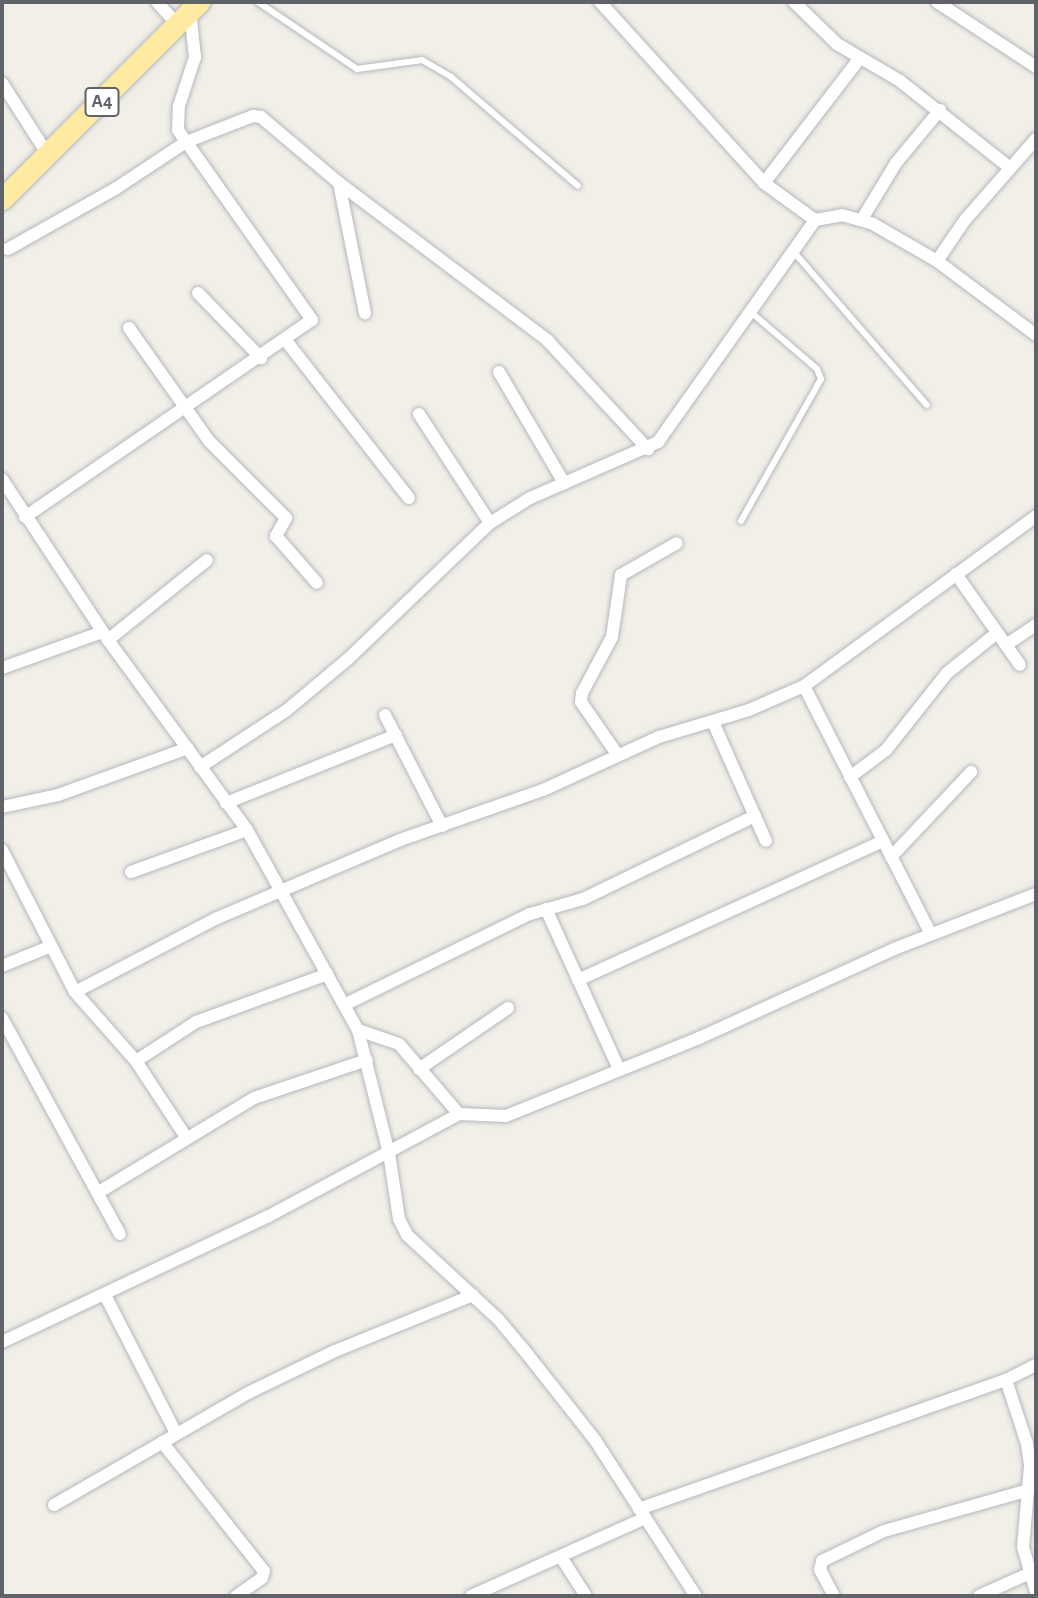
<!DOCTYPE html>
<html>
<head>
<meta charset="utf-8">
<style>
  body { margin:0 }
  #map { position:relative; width:1038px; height:1598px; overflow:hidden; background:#f1efe8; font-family:"Alegreya Sans",sans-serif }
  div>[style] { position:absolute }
  .roads { filter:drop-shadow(0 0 2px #b5b8bc) drop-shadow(0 0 2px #b5b8bc) }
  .service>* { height:6px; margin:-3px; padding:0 3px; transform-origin:3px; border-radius:3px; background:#fff }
  .minor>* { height:12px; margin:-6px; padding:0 6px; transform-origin:6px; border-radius:6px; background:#fff }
  .trunk>* { height:21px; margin:-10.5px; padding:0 10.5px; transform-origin:10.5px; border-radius:10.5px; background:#feeaa1 }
  span { translate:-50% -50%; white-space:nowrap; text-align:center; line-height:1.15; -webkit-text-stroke:6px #fff; paint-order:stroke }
  .shield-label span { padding:2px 5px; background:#fff; border:2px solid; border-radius:5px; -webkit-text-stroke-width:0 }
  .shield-label { font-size:19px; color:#5f6368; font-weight:700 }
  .frame { position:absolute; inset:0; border:4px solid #5f6368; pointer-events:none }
</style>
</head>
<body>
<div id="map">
  <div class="roads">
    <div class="service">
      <div style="left:258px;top:2px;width:120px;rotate:34.1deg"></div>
      <div style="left:357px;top:69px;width:66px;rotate:-7.9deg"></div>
      <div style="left:422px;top:60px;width:34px;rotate:30deg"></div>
      <div style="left:451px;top:77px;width:167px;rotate:40.6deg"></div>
      <div style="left:793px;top:251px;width:204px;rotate:49deg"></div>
      <div style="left:741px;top:521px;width:163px;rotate:-60.6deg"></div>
      <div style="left:821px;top:379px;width:11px;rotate:-112deg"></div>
      <div style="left:817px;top:369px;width:87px;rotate:-139.2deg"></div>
    </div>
    <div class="minor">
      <div style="left:157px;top:2px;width:30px;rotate:48deg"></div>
      <div style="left:600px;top:2px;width:244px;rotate:47.8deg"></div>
      <div style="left:764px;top:183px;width:63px;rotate:36deg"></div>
      <div style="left:794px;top:2px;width:60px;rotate:44.3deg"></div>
      <div style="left:837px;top:44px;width:73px;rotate:30.4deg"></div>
      <div style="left:900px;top:81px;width:140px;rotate:38.3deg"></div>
      <div style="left:937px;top:2px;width:118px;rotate:33.3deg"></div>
      <div style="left:2px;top:83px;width:85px;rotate:57.4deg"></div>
      <div style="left:339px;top:183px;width:133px;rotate:78.7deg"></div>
      <div style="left:764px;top:183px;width:156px;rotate:-52.5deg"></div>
      <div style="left:862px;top:219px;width:66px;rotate:-58.7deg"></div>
      <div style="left:896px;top:163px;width:69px;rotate:-50.3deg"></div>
      <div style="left:8px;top:249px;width:123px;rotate:-29.3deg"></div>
      <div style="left:115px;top:189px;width:85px;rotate:-33.5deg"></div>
      <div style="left:186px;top:142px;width:72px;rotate:-21.2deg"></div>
      <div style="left:253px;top:116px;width:8px;rotate:7deg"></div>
      <div style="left:261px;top:117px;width:102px;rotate:40.2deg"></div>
      <div style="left:339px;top:183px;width:261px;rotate:37deg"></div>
      <div style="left:547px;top:340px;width:149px;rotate:47.2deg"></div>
      <div style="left:937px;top:261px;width:50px;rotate:-55.7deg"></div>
      <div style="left:965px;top:220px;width:108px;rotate:-48.8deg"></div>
      <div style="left:198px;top:293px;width:91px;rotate:45.9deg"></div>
      <div style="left:129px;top:328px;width:138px;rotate:54.7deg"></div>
      <div style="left:209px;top:441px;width:109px;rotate:45deg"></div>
      <div style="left:286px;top:518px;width:21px;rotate:119deg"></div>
      <div style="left:276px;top:536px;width:62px;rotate:48.9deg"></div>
      <div style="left:287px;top:342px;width:198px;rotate:52deg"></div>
      <div style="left:499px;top:372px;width:129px;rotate:59.6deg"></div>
      <div style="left:419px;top:414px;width:130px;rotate:56.9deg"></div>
      <div style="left:2px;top:479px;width:193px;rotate:56.6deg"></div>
      <div style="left:108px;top:640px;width:235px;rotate:53.8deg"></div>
      <div style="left:247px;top:830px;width:229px;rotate:61deg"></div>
      <div style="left:358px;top:1030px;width:127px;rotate:75.9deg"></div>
      <div style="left:389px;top:1153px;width:67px;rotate:81.4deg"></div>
      <div style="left:399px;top:1219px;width:18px;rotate:63deg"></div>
      <div style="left:407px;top:1235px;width:124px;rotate:42.7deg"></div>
      <div style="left:498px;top:1319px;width:40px;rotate:50deg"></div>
      <div style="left:524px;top:1350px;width:115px;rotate:51.7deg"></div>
      <div style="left:595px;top:1440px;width:186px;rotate:57.1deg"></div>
      <div style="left:25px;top:517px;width:348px;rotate:-34.5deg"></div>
      <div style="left:312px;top:320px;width:232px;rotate:-125.2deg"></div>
      <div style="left:178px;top:130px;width:24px;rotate:-88deg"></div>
      <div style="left:179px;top:106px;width:52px;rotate:-71.9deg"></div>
      <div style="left:195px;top:57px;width:46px;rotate:-96.2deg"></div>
      <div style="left:956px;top:574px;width:111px;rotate:54.9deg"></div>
      <div style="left:108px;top:640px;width:127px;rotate:-38.9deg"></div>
      <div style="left:1006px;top:645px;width:36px;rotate:-34deg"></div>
      <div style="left:2px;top:668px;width:106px;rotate:-19.8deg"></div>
      <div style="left:804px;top:686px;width:279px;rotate:62.9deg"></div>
      <div style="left:385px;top:715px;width:125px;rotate:62.8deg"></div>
      <div style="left:713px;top:722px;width:130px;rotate:66deg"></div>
      <div style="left:617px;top:754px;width:63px;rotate:-124.7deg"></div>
      <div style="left:581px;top:702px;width:9px;rotate:-84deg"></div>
      <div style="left:582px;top:693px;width:64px;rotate:-61.8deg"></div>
      <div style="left:612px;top:637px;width:63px;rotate:-81.7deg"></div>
      <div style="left:621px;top:575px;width:64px;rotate:-29.7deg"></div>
      <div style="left:200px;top:767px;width:104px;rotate:-33.2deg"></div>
      <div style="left:287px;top:710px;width:80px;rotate:-39.9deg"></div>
      <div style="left:348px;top:659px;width:197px;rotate:-43.8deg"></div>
      <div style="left:490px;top:523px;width:47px;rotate:-32deg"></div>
      <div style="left:530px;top:498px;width:140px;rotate:-23.6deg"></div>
      <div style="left:658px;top:442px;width:272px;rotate:-54.7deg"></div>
      <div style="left:815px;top:220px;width:27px;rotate:-10deg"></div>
      <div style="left:842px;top:215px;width:32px;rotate:16deg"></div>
      <div style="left:873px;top:224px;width:74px;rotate:30deg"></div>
      <div style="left:937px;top:261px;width:124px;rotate:36.8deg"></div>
      <div style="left:850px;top:777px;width:45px;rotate:-36.9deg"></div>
      <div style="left:886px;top:750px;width:98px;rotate:-51.6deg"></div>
      <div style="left:947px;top:673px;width:64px;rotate:-38.7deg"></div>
      <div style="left:226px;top:803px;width:183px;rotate:-21.8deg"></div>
      <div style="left:2px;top:807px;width:57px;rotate:-12.1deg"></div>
      <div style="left:58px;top:795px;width:138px;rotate:-19.9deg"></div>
      <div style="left:2px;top:850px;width:160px;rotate:62.8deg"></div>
      <div style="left:75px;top:992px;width:92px;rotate:48.5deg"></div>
      <div style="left:136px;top:1061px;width:91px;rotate:56.7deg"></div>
      <div style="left:891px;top:857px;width:117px;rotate:-46.7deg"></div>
      <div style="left:131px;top:872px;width:123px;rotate:-19.9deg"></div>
      <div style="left:546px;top:909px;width:176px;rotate:65.5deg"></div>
      <div style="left:2px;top:966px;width:51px;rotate:-22deg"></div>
      <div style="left:578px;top:980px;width:335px;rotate:-24.5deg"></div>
      <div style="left:75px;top:992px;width:158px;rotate:-27.5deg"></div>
      <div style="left:215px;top:919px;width:201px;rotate:-23.1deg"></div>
      <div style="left:400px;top:840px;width:151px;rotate:-19.3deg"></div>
      <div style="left:543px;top:790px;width:128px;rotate:-24.6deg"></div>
      <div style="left:659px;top:737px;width:94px;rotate:-16.7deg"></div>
      <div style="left:749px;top:710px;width:60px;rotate:-23.6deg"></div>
      <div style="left:804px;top:686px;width:288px;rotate:-36.2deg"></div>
      <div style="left:344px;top:1005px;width:207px;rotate:-26.1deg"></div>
      <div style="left:530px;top:914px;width:55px;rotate:-15.8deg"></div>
      <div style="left:583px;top:899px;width:191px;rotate:-25.8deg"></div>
      <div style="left:2px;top:1018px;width:246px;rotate:61.4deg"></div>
      <div style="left:358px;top:1030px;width:43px;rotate:18.9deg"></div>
      <div style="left:399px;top:1044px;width:92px;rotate:49.4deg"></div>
      <div style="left:136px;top:1061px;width:72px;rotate:-33deg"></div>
      <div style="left:196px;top:1022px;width:140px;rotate:-20deg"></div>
      <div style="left:419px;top:1069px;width:108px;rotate:-34.4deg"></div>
      <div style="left:99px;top:1192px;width:181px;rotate:-31.2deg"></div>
      <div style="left:254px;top:1098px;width:119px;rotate:-18.6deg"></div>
      <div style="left:105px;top:1295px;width:155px;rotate:62.8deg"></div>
      <div style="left:2px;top:1342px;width:293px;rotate:-25.3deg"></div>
      <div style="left:267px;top:1217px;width:218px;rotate:-28.2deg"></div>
      <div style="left:459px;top:1114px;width:47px;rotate:2.4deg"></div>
      <div style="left:506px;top:1116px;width:208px;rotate:-22deg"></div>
      <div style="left:699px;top:1038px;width:214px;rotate:-24.5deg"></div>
      <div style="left:894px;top:949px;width:152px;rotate:-21.2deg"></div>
      <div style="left:1006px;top:1380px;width:67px;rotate:71.8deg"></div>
      <div style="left:1027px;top:1444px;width:22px;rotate:82deg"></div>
      <div style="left:1030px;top:1466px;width:81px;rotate:94.9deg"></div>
      <div style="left:1023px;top:1547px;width:47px;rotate:73.9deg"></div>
      <div style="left:162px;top:1442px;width:164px;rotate:51.7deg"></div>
      <div style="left:264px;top:1571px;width:7px;rotate:106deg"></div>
      <div style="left:262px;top:1578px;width:32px;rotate:145deg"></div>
      <div style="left:54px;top:1505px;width:226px;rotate:-30deg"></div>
      <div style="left:250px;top:1392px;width:94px;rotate:-25.8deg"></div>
      <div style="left:335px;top:1351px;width:149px;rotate:-22.1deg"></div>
      <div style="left:639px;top:1509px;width:389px;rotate:-19.4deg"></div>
      <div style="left:1006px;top:1380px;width:34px;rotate:-27deg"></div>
      <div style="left:561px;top:1557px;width:46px;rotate:57.3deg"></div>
      <div style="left:471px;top:1596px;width:191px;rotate:-24.1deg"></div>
      <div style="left:834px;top:1596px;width:30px;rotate:-118deg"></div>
      <div style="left:820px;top:1570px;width:9px;rotate:-77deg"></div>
      <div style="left:822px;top:1561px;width:69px;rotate:-25.8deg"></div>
      <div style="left:884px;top:1531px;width:151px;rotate:-15.8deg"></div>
      <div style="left:979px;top:1596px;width:54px;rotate:-24.2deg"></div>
    </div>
    <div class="trunk">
      <div style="left:2px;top:199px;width:279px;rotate:-45deg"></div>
    </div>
  </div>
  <div class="shield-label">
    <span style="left:102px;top:102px">A4</span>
  </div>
  <div class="frame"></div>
</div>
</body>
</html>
